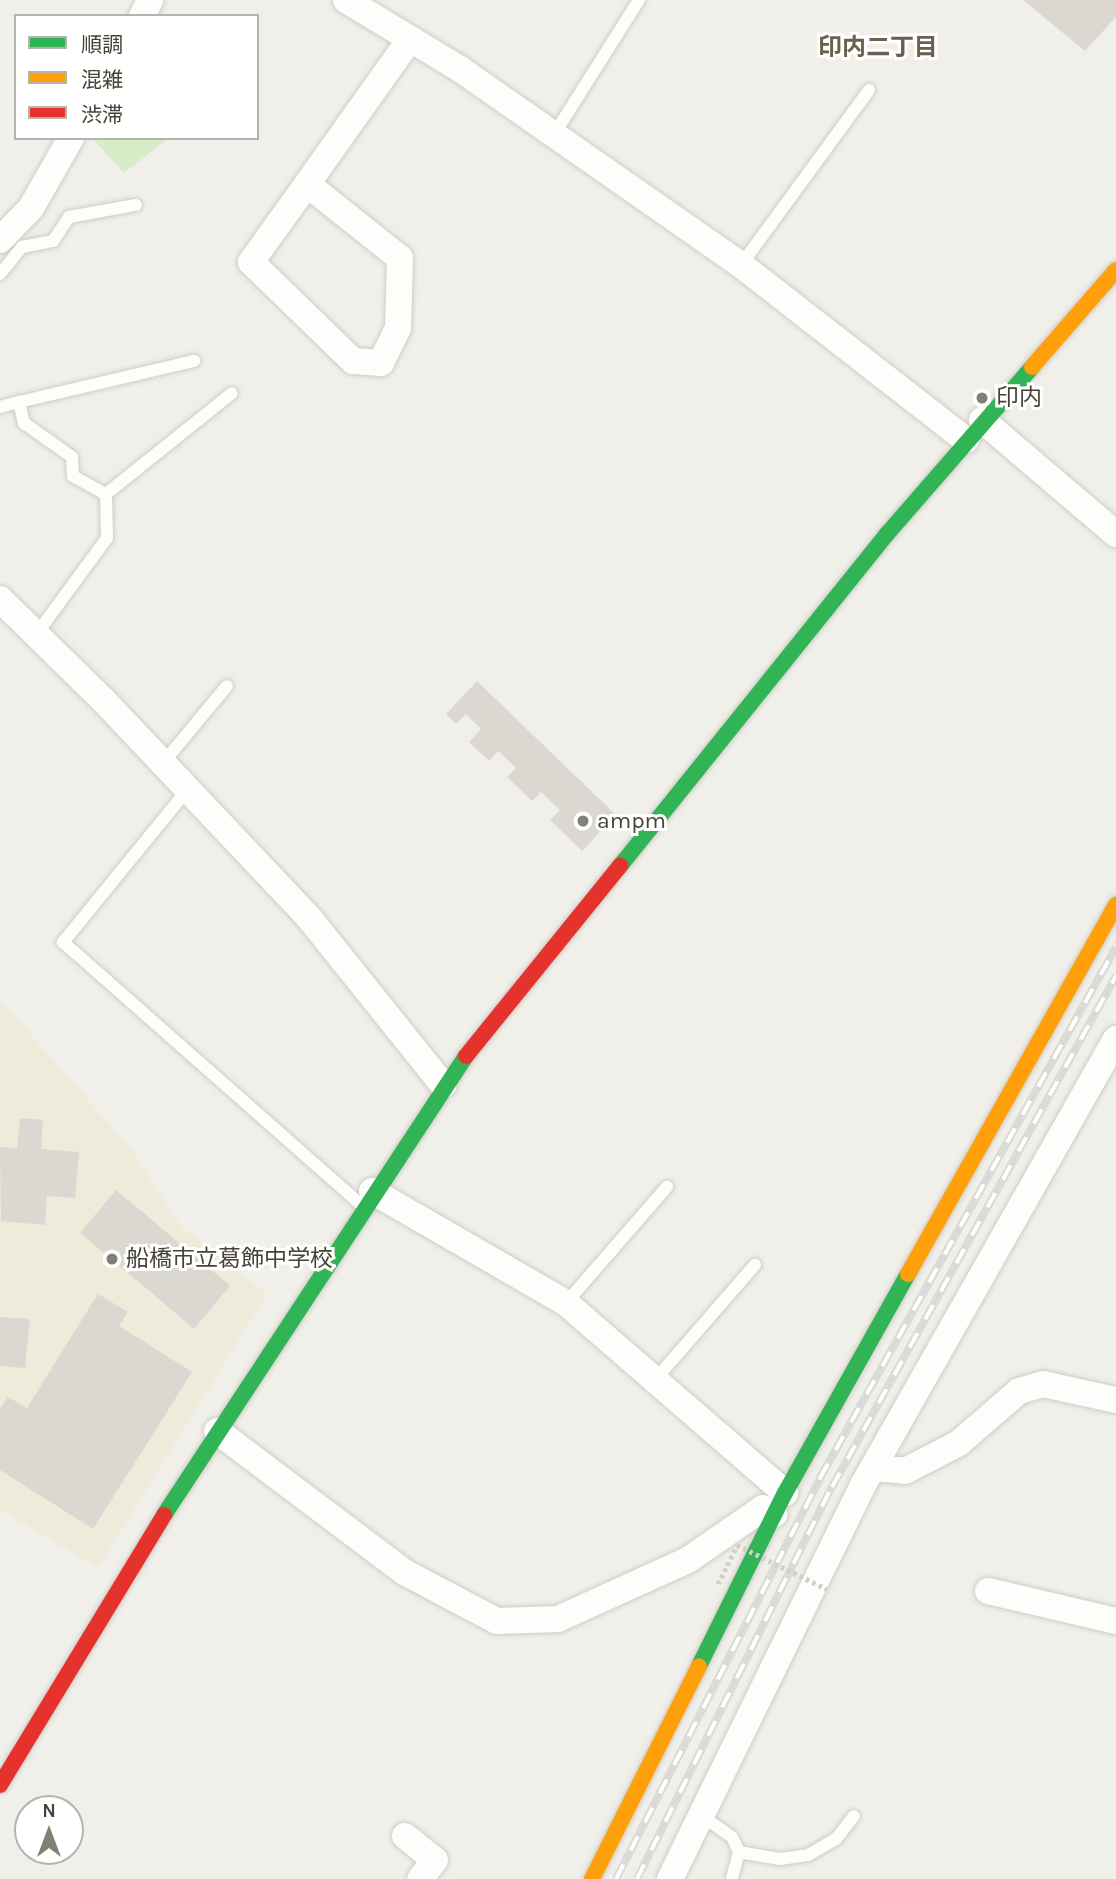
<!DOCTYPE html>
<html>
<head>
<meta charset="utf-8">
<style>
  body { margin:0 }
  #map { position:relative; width:1116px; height:1879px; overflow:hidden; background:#f0efe9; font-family:Karla,"Noto Sans JP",sans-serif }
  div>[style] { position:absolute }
  .education>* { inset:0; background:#eeebdb }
  .green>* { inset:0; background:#d9ecc8 }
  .building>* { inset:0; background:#dad8d1; transform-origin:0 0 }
  .roads { filter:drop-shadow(0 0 2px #cecdc6) drop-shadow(0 0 2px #cecdc6) }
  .lane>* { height:12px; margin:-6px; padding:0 6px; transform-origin:6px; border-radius:6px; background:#fdfdfc }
  .street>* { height:26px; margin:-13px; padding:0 13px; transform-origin:13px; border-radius:13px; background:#fdfdfc }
  .fast>* { height:16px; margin:-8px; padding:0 8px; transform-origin:8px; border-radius:8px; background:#30b455 }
  .slow>* { height:16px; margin:-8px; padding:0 8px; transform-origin:8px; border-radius:8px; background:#ff9f0a }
  .jam>* { height:16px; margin:-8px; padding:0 8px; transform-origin:8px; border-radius:8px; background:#e5322d }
  .rail>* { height:8px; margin-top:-4px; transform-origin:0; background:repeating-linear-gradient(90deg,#fff 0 16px,#d9d9d8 0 32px); box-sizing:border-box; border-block:2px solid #d9d9d8 }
  .path-bridge>* { height:4.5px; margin-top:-2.25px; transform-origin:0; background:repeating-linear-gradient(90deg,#d1cfca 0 3.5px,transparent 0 7px) }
  .dots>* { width:19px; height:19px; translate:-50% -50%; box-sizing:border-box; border:4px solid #fff; border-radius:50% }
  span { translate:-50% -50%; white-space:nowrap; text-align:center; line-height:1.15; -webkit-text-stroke:6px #fff; paint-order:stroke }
  .poi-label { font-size:23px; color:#464235 }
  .left { translate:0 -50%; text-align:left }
  .neighbourhood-label { font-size:24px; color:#69614c; font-weight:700 }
  .legend { position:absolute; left:14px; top:14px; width:245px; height:126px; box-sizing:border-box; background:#fff; border:2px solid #b5b3ae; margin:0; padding:9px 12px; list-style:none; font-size:21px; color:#464235 }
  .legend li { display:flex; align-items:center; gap:14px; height:35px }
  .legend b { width:35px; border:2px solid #b5b3ae }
  .north { position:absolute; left:14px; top:1795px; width:70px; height:70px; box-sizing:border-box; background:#fff; border:2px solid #b5b3ae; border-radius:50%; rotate:0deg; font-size:19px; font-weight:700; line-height:28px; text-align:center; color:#464235 }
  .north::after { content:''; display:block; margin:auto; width:24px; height:32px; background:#827f74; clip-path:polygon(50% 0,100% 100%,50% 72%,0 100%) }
</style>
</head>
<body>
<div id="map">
  <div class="education">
    <div style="clip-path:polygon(0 999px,131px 1149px,180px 1225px,267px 1294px,98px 1568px,0 1509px)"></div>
  </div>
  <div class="green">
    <div style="clip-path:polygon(92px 138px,169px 138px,124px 173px)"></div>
  </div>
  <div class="building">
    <div style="clip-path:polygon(1023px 0,1116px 0,1116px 17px,1085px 51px)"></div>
    <div style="clip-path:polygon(477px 681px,616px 815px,582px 851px,550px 820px,560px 810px,541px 792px,532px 801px,507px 777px,516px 768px,498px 751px,489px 761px,469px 742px,481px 729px,466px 714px,456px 724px,446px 714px)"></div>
    <div style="clip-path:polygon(20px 1118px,43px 1120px,41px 1149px,79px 1152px,75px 1198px,47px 1196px,45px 1225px,1px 1221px,0 1147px,17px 1148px)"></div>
    <div style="left:116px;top:1190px;width:149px;height:56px;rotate:40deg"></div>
    <div style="clip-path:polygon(98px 1294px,128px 1312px,119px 1326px,192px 1372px,93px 1529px,0 1470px,0 1409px,8px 1397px,27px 1408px)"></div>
    <div style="clip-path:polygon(0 1317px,30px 1319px,25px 1368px,0 1366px)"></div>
  </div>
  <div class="roads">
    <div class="lane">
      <div style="left:553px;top:136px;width:161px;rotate:-57.7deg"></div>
      <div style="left:741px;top:265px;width:217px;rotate:-53.8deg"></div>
      <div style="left:0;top:274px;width:35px;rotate:-51deg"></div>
      <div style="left:22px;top:247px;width:32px;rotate:-11deg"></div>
      <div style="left:53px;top:241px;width:29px;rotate:-56deg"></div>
      <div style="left:69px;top:217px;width:68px;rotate:-10.2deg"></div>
      <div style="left:19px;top:402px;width:180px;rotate:-13.2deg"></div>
      <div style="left:0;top:407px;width:20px;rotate:-15deg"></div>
      <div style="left:19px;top:402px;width:22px;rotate:77deg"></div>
      <div style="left:24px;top:423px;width:59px;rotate:35.3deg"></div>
      <div style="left:72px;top:457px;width:19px;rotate:87deg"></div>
      <div style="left:73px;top:476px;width:38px;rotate:29deg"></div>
      <div style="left:106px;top:494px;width:44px;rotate:88.7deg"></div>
      <div style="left:107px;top:538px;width:122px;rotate:126.3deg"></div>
      <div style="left:106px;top:494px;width:161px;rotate:-38.7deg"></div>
      <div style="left:163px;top:763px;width:100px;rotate:-50.3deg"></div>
      <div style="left:188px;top:789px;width:198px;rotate:129.2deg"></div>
      <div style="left:63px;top:942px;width:396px;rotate:41.4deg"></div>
      <div style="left:566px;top:1303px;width:154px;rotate:-49deg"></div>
      <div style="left:654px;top:1381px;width:154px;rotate:-49deg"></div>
      <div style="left:699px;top:1814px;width:40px;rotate:34.9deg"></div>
      <div style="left:732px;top:1837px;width:17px;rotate:65deg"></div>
      <div style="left:739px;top:1852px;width:28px;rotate:105deg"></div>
      <div style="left:739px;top:1852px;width:42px;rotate:9.7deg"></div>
      <div style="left:780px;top:1859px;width:28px;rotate:-8deg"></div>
      <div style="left:808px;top:1855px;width:32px;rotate:-30deg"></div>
      <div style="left:836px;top:1839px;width:29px;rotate:-52deg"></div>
    </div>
    <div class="street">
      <div style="left:346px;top:0;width:133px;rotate:31.2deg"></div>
      <div style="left:460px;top:69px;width:343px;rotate:34.9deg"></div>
      <div style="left:741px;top:265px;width:285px;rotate:37.9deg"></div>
      <div style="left:142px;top:16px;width:18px;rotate:-63deg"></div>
      <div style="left:307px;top:184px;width:119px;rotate:38.5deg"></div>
      <div style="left:400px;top:258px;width:70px;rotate:91.6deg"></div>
      <div style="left:398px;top:328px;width:39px;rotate:116deg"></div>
      <div style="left:381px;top:363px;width:28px;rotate:-176deg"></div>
      <div style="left:353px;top:361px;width:142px;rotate:-135.9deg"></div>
      <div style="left:251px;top:262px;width:96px;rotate:-54.3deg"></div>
      <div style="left:307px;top:184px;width:178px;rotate:-54.6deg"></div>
      <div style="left:0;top:240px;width:45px;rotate:-45.9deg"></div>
      <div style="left:31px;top:208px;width:81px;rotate:-60.3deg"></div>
      <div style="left:982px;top:420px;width:176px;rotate:40.4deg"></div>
      <div style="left:0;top:599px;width:147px;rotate:44.4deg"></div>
      <div style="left:105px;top:702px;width:299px;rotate:46.6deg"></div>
      <div style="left:310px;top:919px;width:213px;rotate:51.3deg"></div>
      <div style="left:372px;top:1191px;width:224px;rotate:30deg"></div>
      <div style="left:566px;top:1303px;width:290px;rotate:40.9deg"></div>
      <div style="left:217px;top:1431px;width:234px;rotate:37deg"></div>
      <div style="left:404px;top:1572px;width:105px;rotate:27.8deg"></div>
      <div style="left:497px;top:1621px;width:61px;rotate:-1.9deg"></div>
      <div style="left:558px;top:1619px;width:143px;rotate:-24.4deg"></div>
      <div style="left:688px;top:1560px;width:91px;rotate:-34.7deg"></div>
      <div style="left:763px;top:1508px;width:13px;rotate:29deg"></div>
      <div style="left:873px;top:1468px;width:32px;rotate:5deg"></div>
      <div style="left:905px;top:1471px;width:61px;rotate:-27.4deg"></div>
      <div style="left:959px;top:1443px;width:79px;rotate:-40.9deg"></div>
      <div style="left:1019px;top:1391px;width:25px;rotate:-16deg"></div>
      <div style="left:1043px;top:1384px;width:75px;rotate:12.4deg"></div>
      <div style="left:988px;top:1591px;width:131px;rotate:13.2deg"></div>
      <div style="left:405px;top:1836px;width:38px;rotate:39deg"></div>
      <div style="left:435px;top:1860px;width:24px;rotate:128deg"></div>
      <div style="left:670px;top:1879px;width:439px;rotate:-63.9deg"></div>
      <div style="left:863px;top:1485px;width:513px;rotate:-60.44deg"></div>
    </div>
    <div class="fast">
      <div style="left:620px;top:866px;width:426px;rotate:-51.2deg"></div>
      <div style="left:887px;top:534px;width:221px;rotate:-49deg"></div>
      <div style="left:164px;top:1515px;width:549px;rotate:-56.66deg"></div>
      <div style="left:699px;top:1666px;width:193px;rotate:-63.6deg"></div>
      <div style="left:785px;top:1493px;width:251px;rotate:-60.7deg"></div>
    </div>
    <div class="slow">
      <div style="left:1032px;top:367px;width:128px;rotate:-49.1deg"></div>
      <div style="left:908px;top:1274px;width:424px;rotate:-60.6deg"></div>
      <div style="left:592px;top:1879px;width:238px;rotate:-63.3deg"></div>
    </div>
    <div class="jam">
      <div style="left:466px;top:1056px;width:245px;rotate:-51deg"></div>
      <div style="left:0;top:1785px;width:316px;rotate:-58.7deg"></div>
    </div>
  </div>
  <div class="rail">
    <div style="left:616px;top:1879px;width:450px;rotate:-63deg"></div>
    <div style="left:820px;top:1478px;width:608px;rotate:-60.86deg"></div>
    <div style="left:637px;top:1879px;width:438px;rotate:-63.6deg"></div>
    <div style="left:832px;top:1487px;width:585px;rotate:-60.94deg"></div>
  </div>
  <div class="path-bridge">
    <div style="left:718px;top:1584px;width:43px;rotate:-64deg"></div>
    <div style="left:737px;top:1545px;width:100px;rotate:26.1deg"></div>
  </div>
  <div class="dots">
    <div style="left:982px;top:398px;background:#827f74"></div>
    <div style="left:583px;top:821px;background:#827f74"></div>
    <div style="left:112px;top:1259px;background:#827f74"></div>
  </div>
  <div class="poi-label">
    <span class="left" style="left:996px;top:398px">印内</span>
    <span class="left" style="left:597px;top:821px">ampm</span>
    <span class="left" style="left:126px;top:1259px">船橋市立葛飾中学校</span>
  </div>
  <div class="neighbourhood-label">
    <span style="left:878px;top:48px">印内二丁目</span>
  </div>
  <ul class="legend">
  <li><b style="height:9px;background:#30b455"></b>順調</li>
  <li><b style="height:9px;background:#ff9f0a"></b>混雑</li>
  <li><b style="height:9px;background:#e5322d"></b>渋滞</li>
  </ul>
  <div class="north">N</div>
</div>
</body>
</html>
